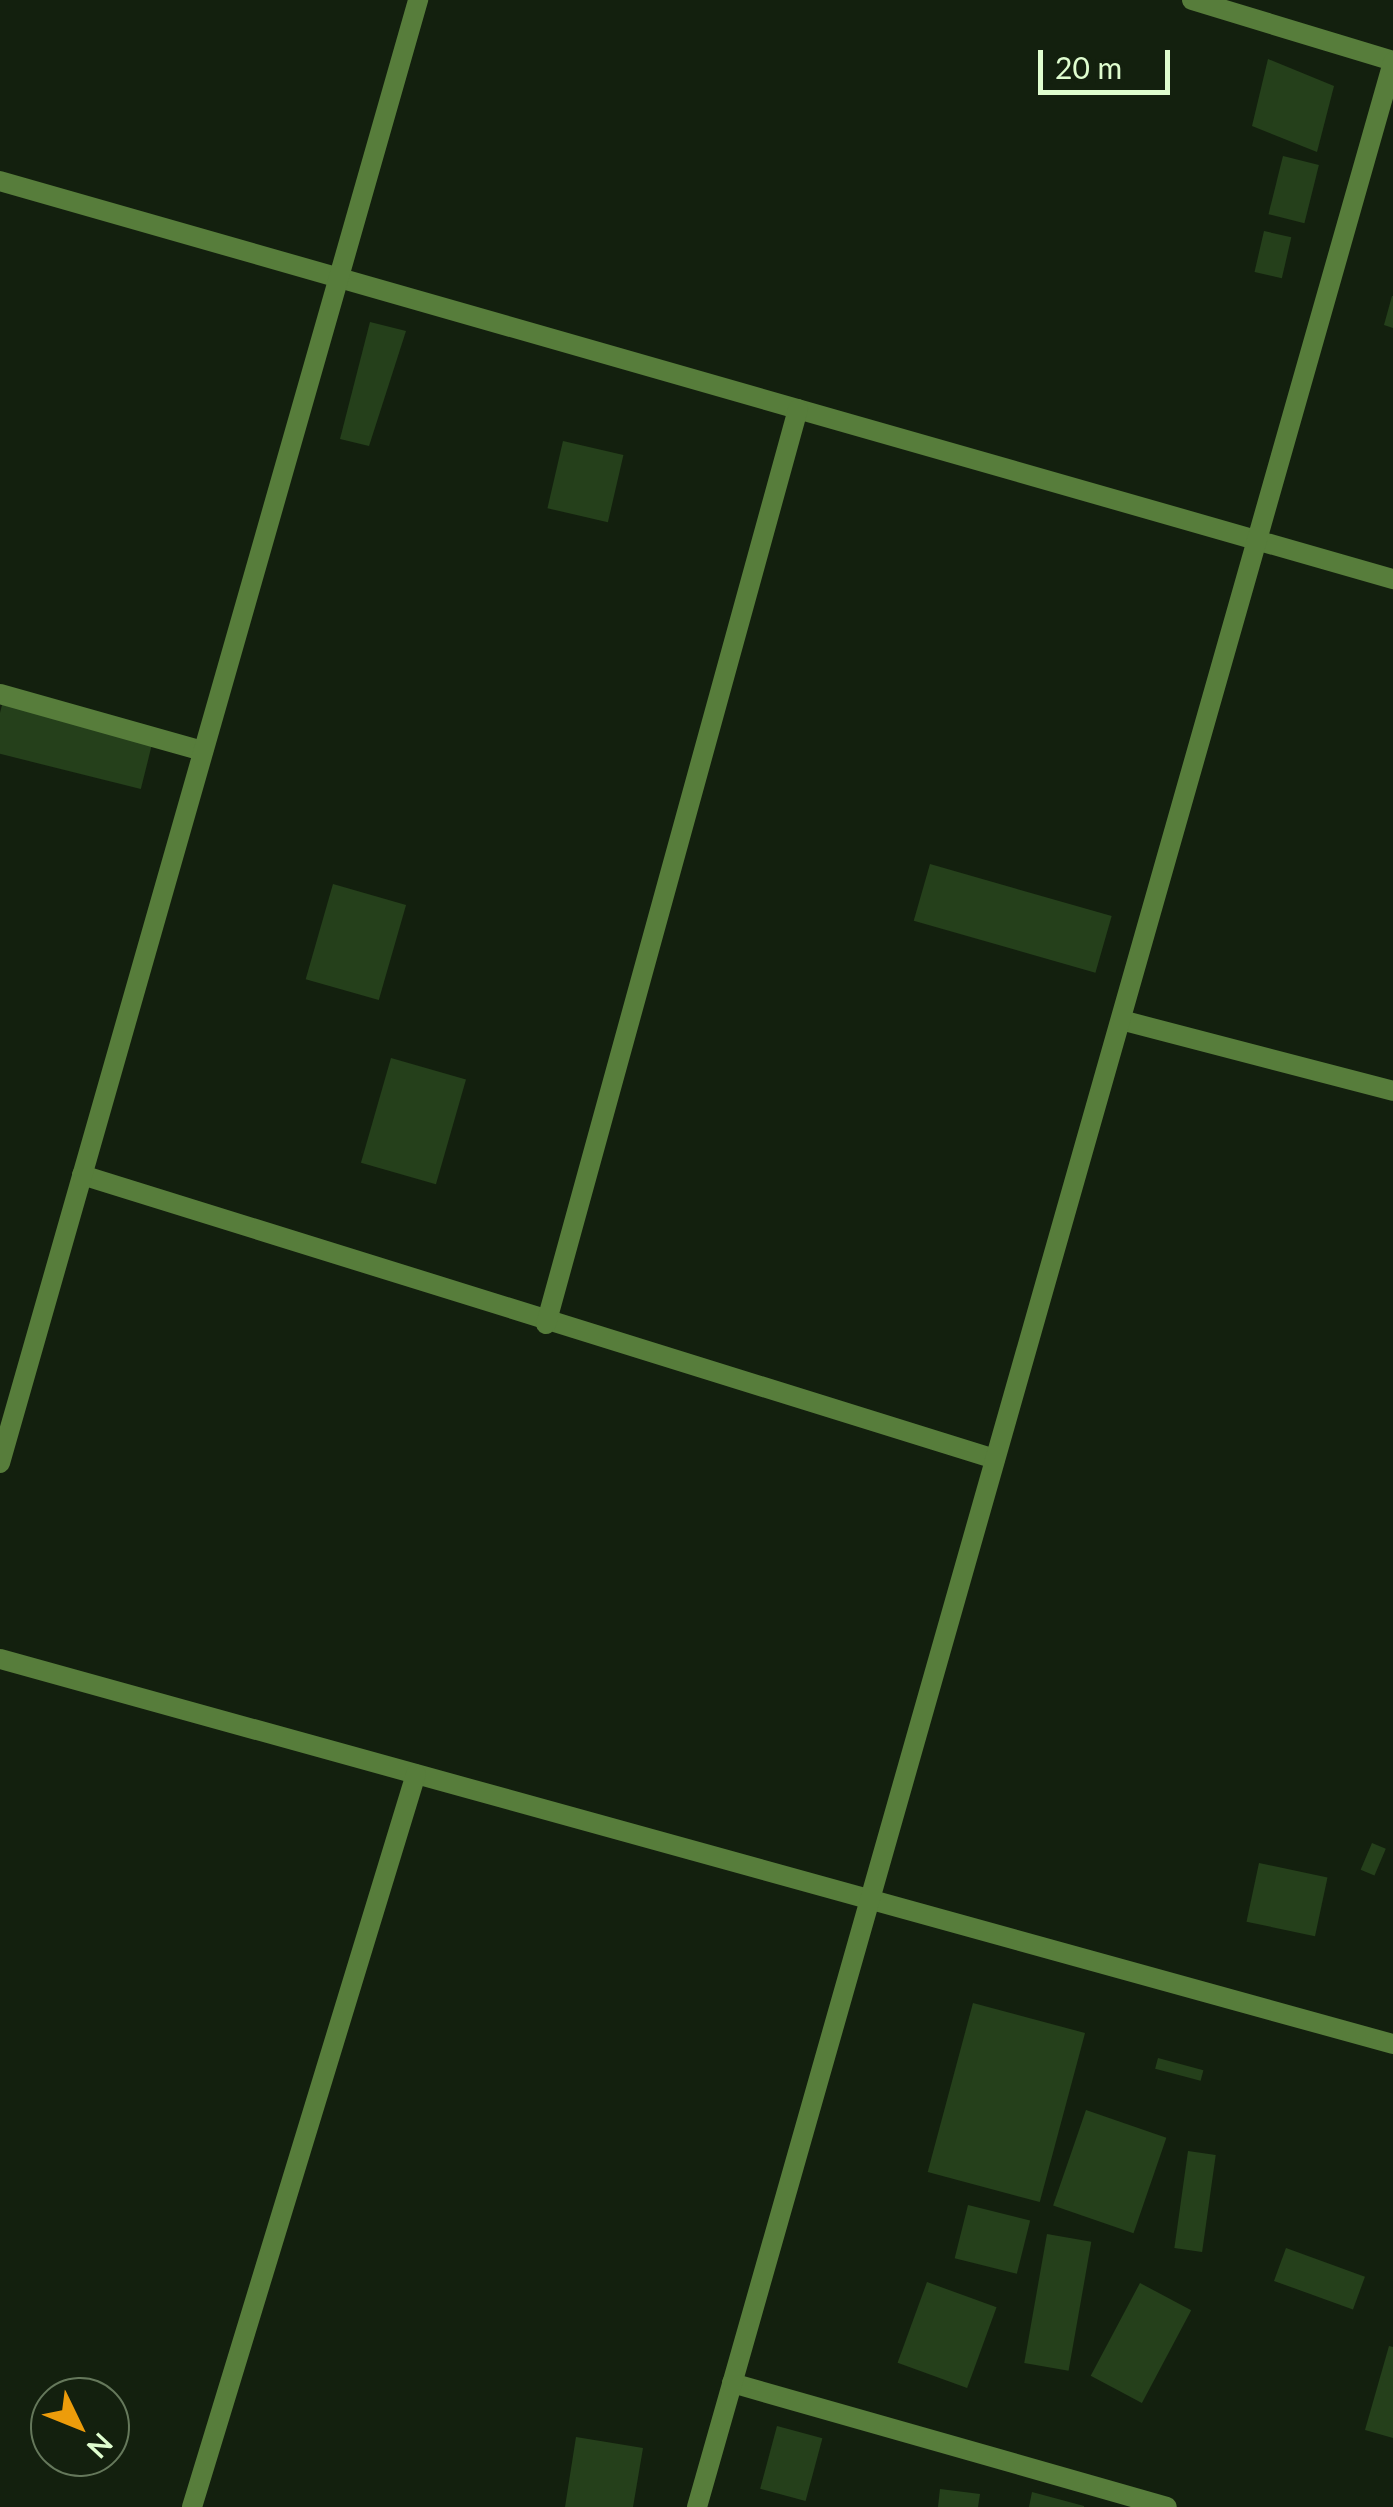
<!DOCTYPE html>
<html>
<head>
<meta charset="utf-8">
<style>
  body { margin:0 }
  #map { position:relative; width:1393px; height:2507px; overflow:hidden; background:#13200e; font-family:Lato,sans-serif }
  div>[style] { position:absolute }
  .building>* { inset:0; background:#25401b; transform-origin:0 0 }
  .minor>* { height:20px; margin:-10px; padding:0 10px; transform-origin:10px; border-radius:10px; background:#577d3b }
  span { translate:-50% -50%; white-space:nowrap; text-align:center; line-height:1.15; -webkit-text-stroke:9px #13200e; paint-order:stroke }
  .north { position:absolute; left:30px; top:2377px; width:100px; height:100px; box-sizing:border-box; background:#13200e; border:2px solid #65785b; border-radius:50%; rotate:133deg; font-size:28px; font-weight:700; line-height:40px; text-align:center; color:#dffdcf }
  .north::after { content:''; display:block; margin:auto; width:35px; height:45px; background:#ed9c0b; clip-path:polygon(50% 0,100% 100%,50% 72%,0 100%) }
  .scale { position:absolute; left:1038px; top:50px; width:132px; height:45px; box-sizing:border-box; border:5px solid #dffdcf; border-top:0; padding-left:12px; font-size:30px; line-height:35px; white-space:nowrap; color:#dffdcf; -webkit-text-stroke:8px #13200e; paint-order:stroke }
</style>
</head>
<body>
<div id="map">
  <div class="building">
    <div style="clip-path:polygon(1268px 59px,1334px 86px,1317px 152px,1252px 126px)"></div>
    <div style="left:1283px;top:156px;width:37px;height:60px;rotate:14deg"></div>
    <div style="left:1264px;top:231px;width:28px;height:42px;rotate:13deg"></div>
    <div style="clip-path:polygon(1392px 296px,1393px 296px,1393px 328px,1384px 325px)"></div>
    <div style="clip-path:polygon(370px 322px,406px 331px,369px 446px,340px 439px)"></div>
    <div style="left:563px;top:441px;width:62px;height:69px;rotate:13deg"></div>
    <div style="left:3px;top:701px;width:155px;height:52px;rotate:14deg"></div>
    <div style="left:930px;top:864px;width:189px;height:59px;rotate:16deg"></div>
    <div style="left:333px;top:884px;width:76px;height:99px;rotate:16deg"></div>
    <div style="left:391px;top:1058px;width:78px;height:109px;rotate:16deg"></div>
    <div style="left:1372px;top:1843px;width:15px;height:29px;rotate:23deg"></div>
    <div style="left:1259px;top:1863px;width:70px;height:60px;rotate:12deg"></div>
    <div style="left:973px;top:2003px;width:116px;height:175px;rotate:15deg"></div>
    <div style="left:1158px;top:2058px;width:47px;height:11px;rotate:15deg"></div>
    <div style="left:1086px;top:2110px;width:85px;height:101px;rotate:19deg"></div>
    <div style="left:1188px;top:2151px;width:28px;height:98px;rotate:8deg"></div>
    <div style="left:968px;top:2205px;width:64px;height:55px;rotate:14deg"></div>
    <div style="left:1047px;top:2234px;width:45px;height:131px;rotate:10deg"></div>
    <div style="left:1286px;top:2248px;width:84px;height:35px;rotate:20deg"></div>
    <div style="left:927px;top:2282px;width:74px;height:86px;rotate:20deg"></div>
    <div style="left:1140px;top:2283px;width:58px;height:105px;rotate:28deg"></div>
    <div style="clip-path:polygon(1389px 2346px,1393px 2347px,1393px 2438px,1365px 2430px)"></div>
    <div style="left:777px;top:2426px;width:47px;height:65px;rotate:15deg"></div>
    <div style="clip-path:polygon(576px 2437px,643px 2448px,633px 2507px,565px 2507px)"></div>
    <div style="clip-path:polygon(940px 2489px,980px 2494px,978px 2507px,938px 2507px)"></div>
    <div style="clip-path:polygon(1032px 2492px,1084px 2506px,1084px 2507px,1029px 2507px)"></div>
  </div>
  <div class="minor">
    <div style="left:1192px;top:0;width:210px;rotate:16.9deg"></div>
    <div style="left:0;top:181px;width:1449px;rotate:15.95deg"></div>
    <div style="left:0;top:694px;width:211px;rotate:15.7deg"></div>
    <div style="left:1121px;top:1020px;width:281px;rotate:14.6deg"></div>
    <div style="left:82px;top:1175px;width:956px;rotate:17.28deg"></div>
    <div style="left:546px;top:1324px;width:949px;rotate:-74.6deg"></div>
    <div style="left:0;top:1463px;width:1522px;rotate:-74.05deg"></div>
    <div style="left:0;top:1659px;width:1445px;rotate:15.45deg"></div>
    <div style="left:732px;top:2383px;width:452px;rotate:15.9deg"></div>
    <div style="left:192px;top:2507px;width:766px;rotate:-73.01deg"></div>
    <div style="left:697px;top:2507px;width:2542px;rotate:-74.11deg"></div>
  </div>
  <div class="north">N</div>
  <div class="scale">20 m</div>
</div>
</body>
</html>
